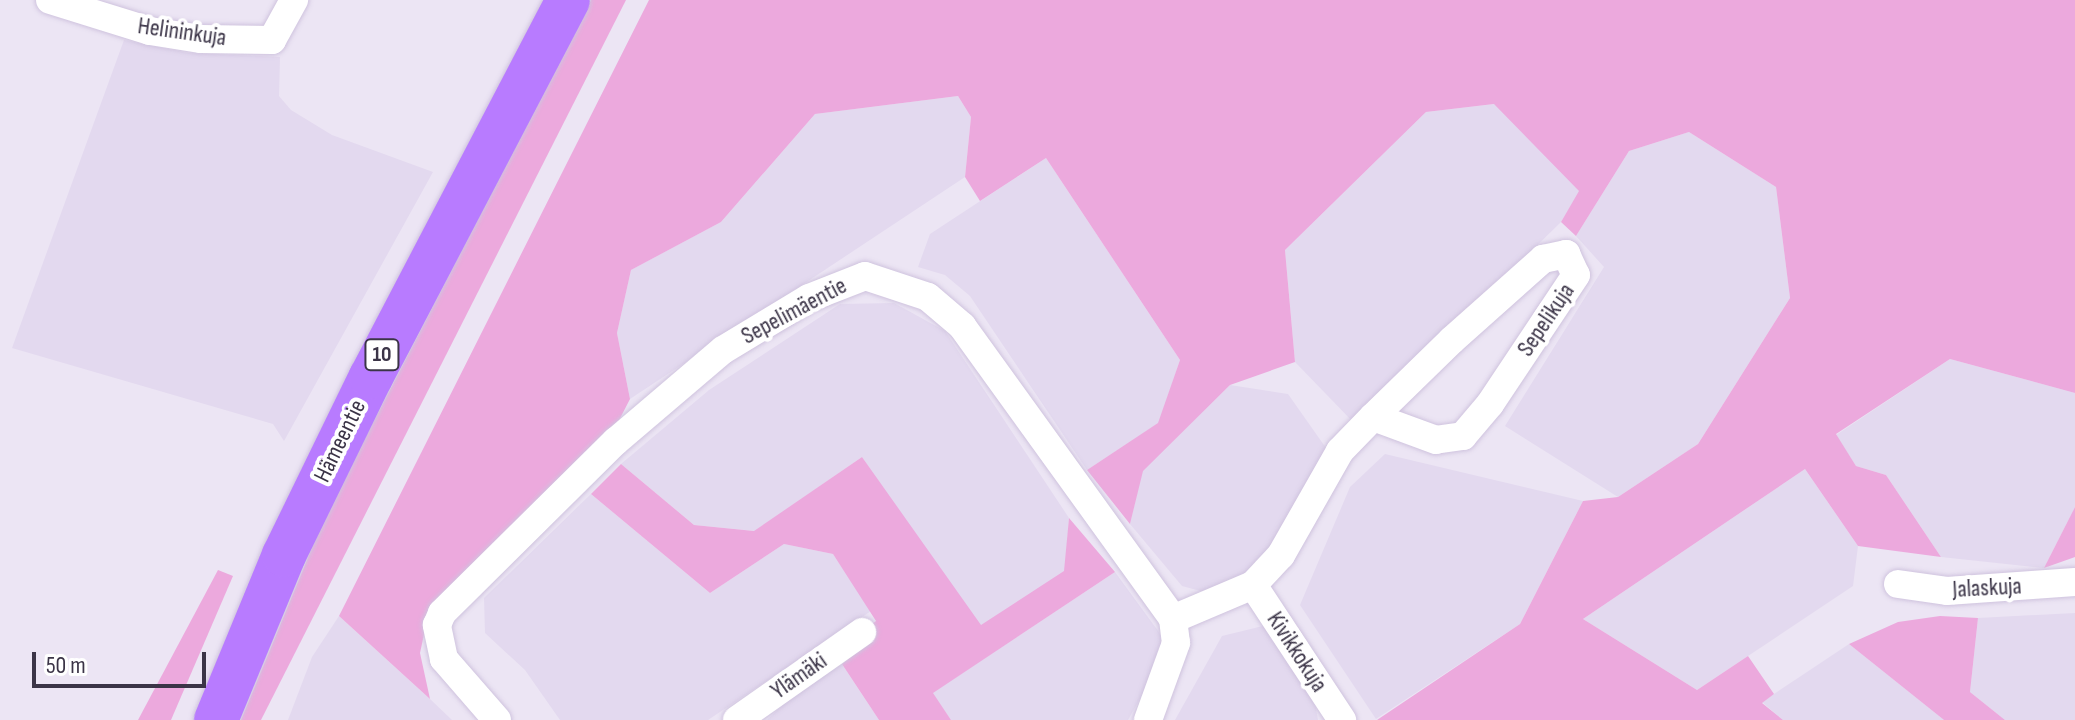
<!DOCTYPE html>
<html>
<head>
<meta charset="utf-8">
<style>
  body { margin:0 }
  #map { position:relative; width:2075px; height:720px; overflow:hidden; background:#ece5f4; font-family:"Sofia Sans Condensed",sans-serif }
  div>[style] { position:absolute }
  .residential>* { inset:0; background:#e3d9ef }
  .green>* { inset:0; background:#eca9dd }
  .roads { filter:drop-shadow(0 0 2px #cfc3de) drop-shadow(0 0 2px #cfc3de) }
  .minor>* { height:28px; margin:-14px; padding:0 14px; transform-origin:14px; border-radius:14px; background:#fff }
  .trunk>* { height:44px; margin:-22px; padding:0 22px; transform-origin:22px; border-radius:22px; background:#b87bff }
  span { translate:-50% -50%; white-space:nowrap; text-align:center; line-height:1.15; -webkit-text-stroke:8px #fff; paint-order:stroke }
  .shield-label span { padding:2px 6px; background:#fff; border:2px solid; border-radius:6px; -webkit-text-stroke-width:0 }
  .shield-label { font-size:22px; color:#3b3447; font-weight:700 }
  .street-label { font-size:24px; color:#3b3447 }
  .scale { position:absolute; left:32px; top:652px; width:174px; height:36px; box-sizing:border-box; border:4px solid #3b3447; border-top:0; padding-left:10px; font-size:24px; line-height:28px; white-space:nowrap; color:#3b3447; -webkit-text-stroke:6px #fff; paint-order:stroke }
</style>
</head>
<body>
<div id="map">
  <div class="residential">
    <div style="clip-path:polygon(124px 40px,188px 53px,280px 57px,279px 96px,291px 110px,332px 135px,433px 172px,284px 441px,273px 424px,12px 348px)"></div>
    <div style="clip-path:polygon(958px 96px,971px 117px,965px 177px,630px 399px,617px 333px,631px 270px,721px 222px,815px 114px)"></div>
    <div style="clip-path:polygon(1495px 104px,1580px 191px,1561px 222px,1355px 424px,1295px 362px,1285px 250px,1426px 112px)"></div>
    <div style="clip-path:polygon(1689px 132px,1776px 187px,1790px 298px,1698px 444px,1618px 497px,1505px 426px,1604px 267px,1576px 236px,1629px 151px)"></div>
    <div style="clip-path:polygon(1046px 158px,1180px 360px,1159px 423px,1087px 470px,970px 296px,945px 275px,918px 267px,930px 234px)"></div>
    <div style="clip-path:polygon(894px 303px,945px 331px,1069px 518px,1065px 571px,976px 629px,862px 457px,755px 531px,694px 525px,621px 464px,709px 390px,840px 304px)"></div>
    <div style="clip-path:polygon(1950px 359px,2075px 393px,2075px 507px,2044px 568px,1941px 557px,1886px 475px,1856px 466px,1836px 435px)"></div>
    <div style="clip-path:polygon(1230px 385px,1288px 394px,1326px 448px,1282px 541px,1254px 574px,1208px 593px,1182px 586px,1130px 524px,1142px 471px)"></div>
    <div style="clip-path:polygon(1385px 454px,1583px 501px,1520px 624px,1376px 719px,1300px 605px,1350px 487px)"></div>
    <div style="clip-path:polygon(1805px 469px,1858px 546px,1853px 586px,1697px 690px,1583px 619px)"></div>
    <div style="clip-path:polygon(591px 494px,710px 593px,784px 544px,833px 554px,871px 611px,708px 720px,560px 720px,525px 670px,485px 633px,484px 598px)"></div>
    <div style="clip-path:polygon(1115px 572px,1164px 639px,1156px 670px,1128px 720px,951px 720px,932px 693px)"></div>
    <div style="clip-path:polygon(2075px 613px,2075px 720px,2005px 720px,1970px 692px,1978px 618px)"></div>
    <div style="clip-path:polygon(339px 616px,430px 699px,452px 720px,288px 720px,312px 657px)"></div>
    <div style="clip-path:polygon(1263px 626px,1315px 703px,1318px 720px,1175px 720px,1222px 636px)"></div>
    <div style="clip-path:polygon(1849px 644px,1944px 720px,1783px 720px,1762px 702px)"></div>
    <div style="clip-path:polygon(842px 664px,879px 720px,767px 720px,788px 700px)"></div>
  </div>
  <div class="green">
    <div style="clip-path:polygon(591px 0,626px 0,261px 720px,241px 720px,326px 514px)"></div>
    <div style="clip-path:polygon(649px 0,2075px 0,2075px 393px,1950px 359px,1836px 434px,1856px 466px,1886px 475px,1941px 557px,1858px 546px,1805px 469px,1583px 619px,1697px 690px,1748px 656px,1774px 694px,1762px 703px,1783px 720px,1377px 720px,1520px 624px,1583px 501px,1618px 497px,1698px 444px,1790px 298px,1776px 187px,1689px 132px,1629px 151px,1576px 236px,1561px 222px,1579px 191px,1494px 104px,1426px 112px,1285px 250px,1295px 362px,1230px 385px,1143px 471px,1130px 524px,1087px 470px,1158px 423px,1180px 360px,1046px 158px,980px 201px,965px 177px,971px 117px,958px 96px,815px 114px,721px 222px,631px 270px,617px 333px,630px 399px,611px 436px,428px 616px,420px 653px,430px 699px,339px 616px)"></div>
    <div style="clip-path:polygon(862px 457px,981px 625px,1064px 571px,1069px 518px,1115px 572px,933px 693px,951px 720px,879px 720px,842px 664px,869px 642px,862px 632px,876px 621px,833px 554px,784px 544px,710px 593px,591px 494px,621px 464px,694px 525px,754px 531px)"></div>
    <div style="clip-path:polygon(2075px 507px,2075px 557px,2044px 568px)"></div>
    <div style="clip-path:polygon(218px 570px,233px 576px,171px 720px,138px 720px)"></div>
    <div style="clip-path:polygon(1940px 616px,1978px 618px,1970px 692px,2005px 720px,1944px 720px,1849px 644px,1898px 622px)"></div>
  </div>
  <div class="roads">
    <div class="minor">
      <div style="left:50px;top:0;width:105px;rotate:17.2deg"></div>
      <div style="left:150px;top:31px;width:52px;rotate:8.9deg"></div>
      <div style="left:201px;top:39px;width:71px;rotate:0.8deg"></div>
      <div style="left:272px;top:40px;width:46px;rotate:-61.2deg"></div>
      <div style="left:1898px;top:584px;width:49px;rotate:8.1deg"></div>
      <div style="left:1947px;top:591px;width:128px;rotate:-4deg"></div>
      <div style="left:1253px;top:585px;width:162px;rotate:56.6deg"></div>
      <div style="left:1173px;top:619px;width:87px;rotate:-23deg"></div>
      <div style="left:1253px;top:585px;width:41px;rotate:-47deg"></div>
      <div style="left:1281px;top:555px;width:120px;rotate:-60.4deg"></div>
      <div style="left:1340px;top:451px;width:47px;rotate:-45.9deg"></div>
      <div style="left:1373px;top:417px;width:110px;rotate:-44.3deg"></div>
      <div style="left:1452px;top:340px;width:122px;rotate:-41.7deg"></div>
      <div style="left:1543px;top:259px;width:24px;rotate:-12deg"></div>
      <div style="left:1566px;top:254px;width:23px;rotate:65deg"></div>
      <div style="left:1576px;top:275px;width:155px;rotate:123.7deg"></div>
      <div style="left:1490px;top:404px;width:42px;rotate:130.2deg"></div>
      <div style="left:1463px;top:436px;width:27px;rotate:172deg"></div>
      <div style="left:1436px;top:440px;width:67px;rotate:-159.9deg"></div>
      <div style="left:497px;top:720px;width:81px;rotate:-131deg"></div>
      <div style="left:444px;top:659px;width:35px;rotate:-102deg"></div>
      <div style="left:437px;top:625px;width:13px;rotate:-67deg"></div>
      <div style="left:442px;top:613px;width:245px;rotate:-44.7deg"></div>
      <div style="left:616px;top:441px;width:140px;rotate:-40.4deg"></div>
      <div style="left:723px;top:350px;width:100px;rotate:-31.2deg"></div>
      <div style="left:809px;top:298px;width:60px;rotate:-21.4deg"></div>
      <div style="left:865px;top:276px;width:66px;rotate:18.4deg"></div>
      <div style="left:928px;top:297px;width:45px;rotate:40.5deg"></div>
      <div style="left:962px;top:326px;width:361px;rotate:54.2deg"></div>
      <div style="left:1173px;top:619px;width:24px;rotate:83deg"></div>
      <div style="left:1176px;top:643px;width:82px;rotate:110deg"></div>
      <div style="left:737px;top:720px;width:153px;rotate:-35.1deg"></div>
    </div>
    <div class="trunk">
      <div style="left:216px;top:720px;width:178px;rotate:-67.6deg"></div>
      <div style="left:284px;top:555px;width:198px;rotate:-64deg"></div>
      <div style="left:371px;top:377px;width:425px;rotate:-62.4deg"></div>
    </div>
  </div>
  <div class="shield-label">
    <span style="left:382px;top:355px">10</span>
  </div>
  <div class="street-label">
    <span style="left:182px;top:32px;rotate:8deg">Helininkuja</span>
    <span style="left:794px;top:311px;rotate:-28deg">Sepelimäentie</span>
    <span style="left:1546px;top:320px;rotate:-56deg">Sepelikuja</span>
    <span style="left:340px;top:441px;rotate:-64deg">Hämeentie</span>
    <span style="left:1987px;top:588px;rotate:-3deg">Jalaskuja</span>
    <span style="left:1297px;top:652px;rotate:57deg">Kivikkokuja</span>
    <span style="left:799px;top:676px;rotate:-35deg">Ylämäki</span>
  </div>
  <div class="scale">50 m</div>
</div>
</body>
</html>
